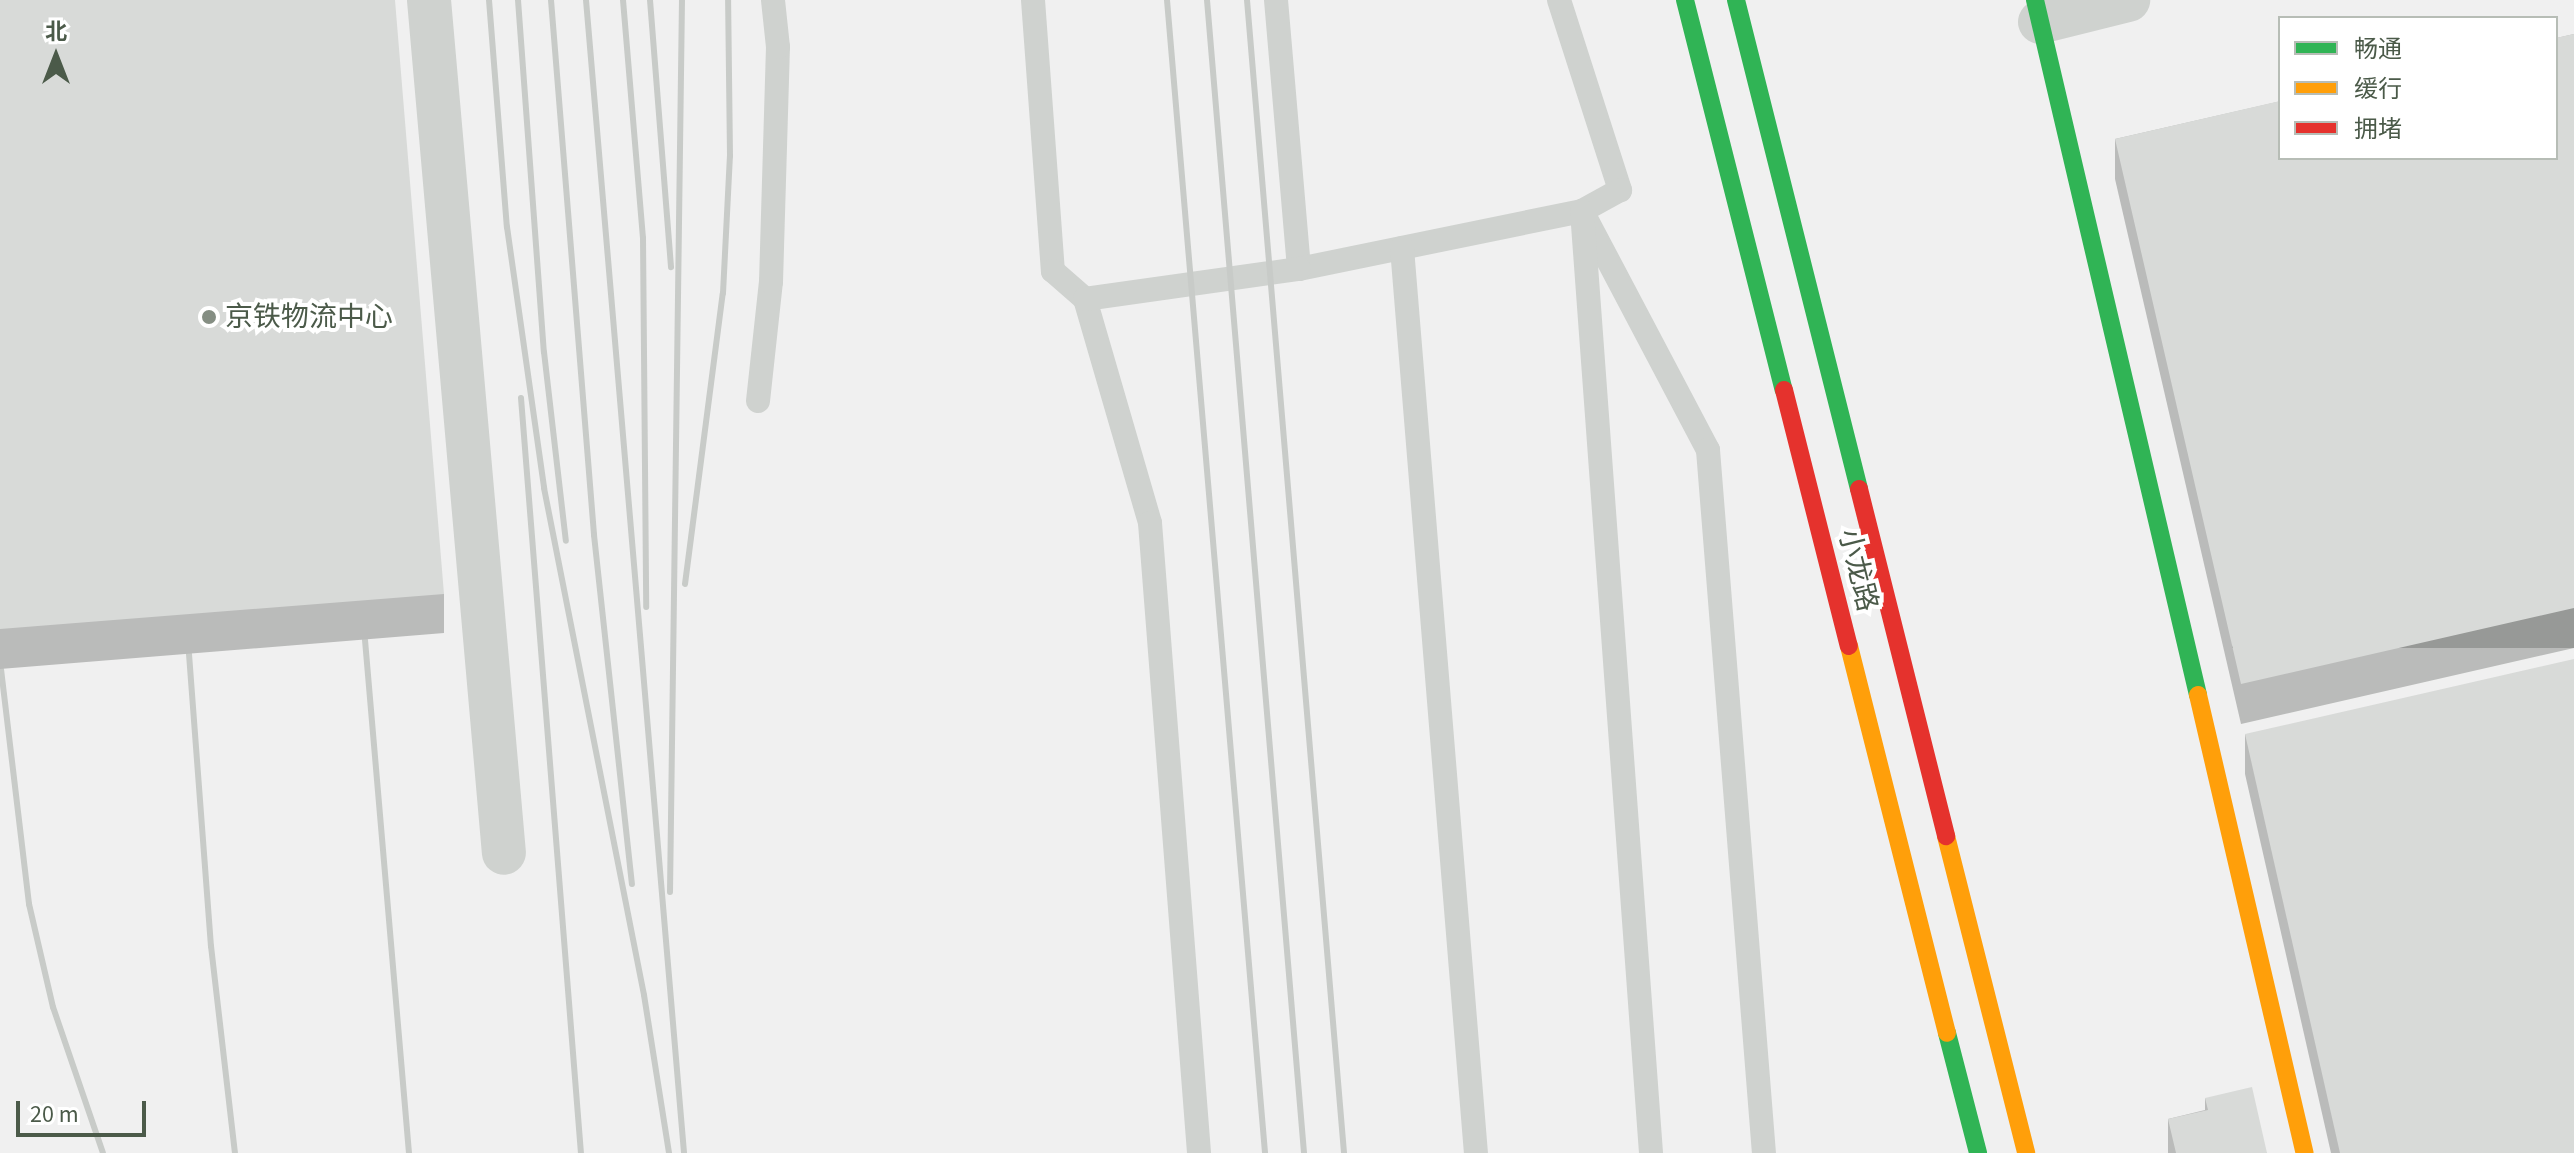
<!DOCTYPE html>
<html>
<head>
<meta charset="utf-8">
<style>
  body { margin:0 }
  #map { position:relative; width:2574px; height:1153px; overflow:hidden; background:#f0f0f0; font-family:"Source Sans 3","Noto Sans SC",sans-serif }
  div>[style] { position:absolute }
  .lane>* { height:24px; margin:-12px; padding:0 12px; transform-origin:12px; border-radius:12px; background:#cfd2cf }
  .street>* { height:44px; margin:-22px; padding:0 22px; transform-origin:22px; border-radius:22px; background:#cfd2cf }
  .fast>* { height:18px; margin:-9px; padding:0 9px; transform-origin:9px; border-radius:9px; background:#30b455 }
  .slow>* { height:18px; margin:-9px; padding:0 9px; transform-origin:9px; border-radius:9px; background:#ff9f0a }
  .jam>* { height:18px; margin:-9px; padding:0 9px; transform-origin:9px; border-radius:9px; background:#e5322d }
  .rail>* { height:6px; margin:-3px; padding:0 3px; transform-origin:3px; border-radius:3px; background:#c8cbc8 }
  .wall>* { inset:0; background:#babbba }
  .shaded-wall>* { inset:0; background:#979997; transform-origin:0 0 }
  .building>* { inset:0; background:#d8dad8 }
  .dots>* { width:22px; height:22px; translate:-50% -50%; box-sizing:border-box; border:4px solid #fff; border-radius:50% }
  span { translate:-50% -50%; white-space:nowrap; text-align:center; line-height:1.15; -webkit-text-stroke:8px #fff; paint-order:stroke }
  .poi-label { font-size:28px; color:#4b5a49 }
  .left { translate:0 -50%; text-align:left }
  .street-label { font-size:28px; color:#4b5a49 }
  .legend { position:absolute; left:2278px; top:16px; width:280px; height:144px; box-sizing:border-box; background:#fff; border:2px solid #b7bdb6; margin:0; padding:10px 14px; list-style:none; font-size:24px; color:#4b5a49 }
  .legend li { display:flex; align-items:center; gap:16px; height:40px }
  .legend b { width:40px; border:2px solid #b7bdb6 }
  .north { position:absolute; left:16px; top:16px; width:80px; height:80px; -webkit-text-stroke:6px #fff; paint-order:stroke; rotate:0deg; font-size:22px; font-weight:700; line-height:32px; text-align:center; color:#4b5a49 }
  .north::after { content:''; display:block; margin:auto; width:28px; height:36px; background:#4b5a49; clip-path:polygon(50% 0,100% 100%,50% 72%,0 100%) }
  .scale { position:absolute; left:16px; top:1101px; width:130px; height:36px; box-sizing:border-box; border:4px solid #4b5a49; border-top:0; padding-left:10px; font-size:24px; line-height:28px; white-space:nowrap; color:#4b5a49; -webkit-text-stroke:6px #fff; paint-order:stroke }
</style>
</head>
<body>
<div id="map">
  <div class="lane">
    <div style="left:1033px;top:0;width:272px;rotate:85.8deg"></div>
    <div style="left:1053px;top:271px;width:43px;rotate:41.2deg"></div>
    <div style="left:1085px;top:299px;width:233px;rotate:73.8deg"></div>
    <div style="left:1150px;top:523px;width:632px;rotate:85.55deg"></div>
    <div style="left:1276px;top:0;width:270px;rotate:85.1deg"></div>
    <div style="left:1299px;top:269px;width:289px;rotate:-11.6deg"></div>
    <div style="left:1582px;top:211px;width:270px;rotate:62.2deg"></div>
    <div style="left:1708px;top:450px;width:705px;rotate:85.45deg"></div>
    <div style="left:1559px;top:0;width:200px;rotate:72.2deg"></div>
    <div style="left:1620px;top:190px;width:43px;rotate:151.1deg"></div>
    <div style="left:1582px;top:211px;width:945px;rotate:85.81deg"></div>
    <div style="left:1402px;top:248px;width:908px;rotate:85.33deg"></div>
    <div style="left:1085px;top:299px;width:216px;rotate:-8deg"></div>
    <div style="left:758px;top:401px;width:120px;rotate:-83.8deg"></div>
    <div style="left:771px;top:282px;width:235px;rotate:-88.3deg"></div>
    <div style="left:778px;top:47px;width:47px;rotate:-96.1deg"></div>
  </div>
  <div class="street">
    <div style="left:429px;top:0;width:856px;rotate:84.98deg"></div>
    <div style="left:2040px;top:22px;width:91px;rotate:-14deg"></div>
  </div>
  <div class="fast">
    <div style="left:1685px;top:0;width:402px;rotate:75.8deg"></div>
    <div style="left:1736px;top:0;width:504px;rotate:75.88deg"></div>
    <div style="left:2035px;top:0;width:714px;rotate:76.8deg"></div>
    <div style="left:1947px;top:1033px;width:124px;rotate:75.5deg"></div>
  </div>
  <div class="slow">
    <div style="left:1849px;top:646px;width:399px;rotate:75.8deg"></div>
    <div style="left:2198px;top:695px;width:470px;rotate:76.9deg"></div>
    <div style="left:1946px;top:836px;width:327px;rotate:75.8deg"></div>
  </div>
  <div class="jam">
    <div style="left:1784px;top:390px;width:264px;rotate:75.8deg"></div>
    <div style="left:1859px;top:489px;width:358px;rotate:75.9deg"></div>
  </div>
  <div class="rail">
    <div style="left:489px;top:0;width:228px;rotate:85.5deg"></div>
    <div style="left:507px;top:227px;width:264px;rotate:81.9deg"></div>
    <div style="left:544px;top:488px;width:517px;rotate:78.84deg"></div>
    <div style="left:644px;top:995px;width:160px;rotate:81deg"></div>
    <div style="left:518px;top:0;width:353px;rotate:85.8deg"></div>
    <div style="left:544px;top:352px;width:190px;rotate:83.4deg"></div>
    <div style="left:551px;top:0;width:537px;rotate:85.4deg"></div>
    <div style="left:594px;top:535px;width:351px;rotate:83.8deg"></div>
    <div style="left:586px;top:0;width:1157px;rotate:85.14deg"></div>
    <div style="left:623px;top:0;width:239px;rotate:85.2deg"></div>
    <div style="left:643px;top:238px;width:369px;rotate:89.5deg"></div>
    <div style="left:650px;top:0;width:268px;rotate:85.5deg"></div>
    <div style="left:1167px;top:0;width:1157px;rotate:85.14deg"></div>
    <div style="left:1207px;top:0;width:1157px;rotate:85.19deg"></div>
    <div style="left:1247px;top:0;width:1157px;rotate:85.19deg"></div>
    <div style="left:521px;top:398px;width:757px;rotate:85.46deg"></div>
    <div style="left:685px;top:584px;width:293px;rotate:-82.6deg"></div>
    <div style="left:723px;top:293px;width:137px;rotate:-87.1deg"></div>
    <div style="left:730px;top:156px;width:156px;rotate:-90.7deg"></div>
    <div style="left:365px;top:640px;width:515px;rotate:85.1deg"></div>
    <div style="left:189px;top:654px;width:293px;rotate:85.7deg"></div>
    <div style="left:211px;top:946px;width:208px;rotate:83.4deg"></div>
    <div style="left:1px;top:669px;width:237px;rotate:83.2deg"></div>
    <div style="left:29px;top:904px;width:106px;rotate:76.9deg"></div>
    <div style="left:53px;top:1007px;width:154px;rotate:71.1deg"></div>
    <div style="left:670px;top:892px;width:892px;rotate:-89.23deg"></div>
  </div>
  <div class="wall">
    <div style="clip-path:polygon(0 0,444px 594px,444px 633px,0 669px)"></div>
    <div style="clip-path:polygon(2574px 34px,2574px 648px,2241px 724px,2115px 179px,2115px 139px)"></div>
    <div style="clip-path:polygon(2245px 734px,2574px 1153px,2331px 1153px,2245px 774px)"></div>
    <div style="clip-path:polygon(2205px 1098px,2267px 1153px,2168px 1153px,2168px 1119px,2205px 1110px)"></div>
  </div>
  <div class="shaded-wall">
    <div style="left:2574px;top:608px;width:40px;height:342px;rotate:90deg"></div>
  </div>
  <div class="building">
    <div style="clip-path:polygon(0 0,395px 0,444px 594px,0 629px)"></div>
    <div style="clip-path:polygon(2574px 34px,2574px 608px,2241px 684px,2115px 139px,2280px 101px,2280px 158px,2556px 158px,2556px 38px)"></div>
    <div style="clip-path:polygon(2574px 659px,2574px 1153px,2340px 1153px,2245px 734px)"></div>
    <div style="clip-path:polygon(2252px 1087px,2267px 1153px,2176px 1153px,2168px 1119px,2208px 1110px,2205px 1098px)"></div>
  </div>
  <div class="dots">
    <div style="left:209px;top:317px;background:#858e83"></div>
  </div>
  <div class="poi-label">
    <span class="left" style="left:225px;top:317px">京铁物流中心</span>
  </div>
  <div class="street-label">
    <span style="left:1858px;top:570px;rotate:76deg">小龙路</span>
  </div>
  <ul class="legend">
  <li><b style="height:10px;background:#30b455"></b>畅通</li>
  <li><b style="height:10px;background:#ff9f0a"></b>缓行</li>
  <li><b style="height:10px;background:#e5322d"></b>拥堵</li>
  </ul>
  <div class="north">北</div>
  <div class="scale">20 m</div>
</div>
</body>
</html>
